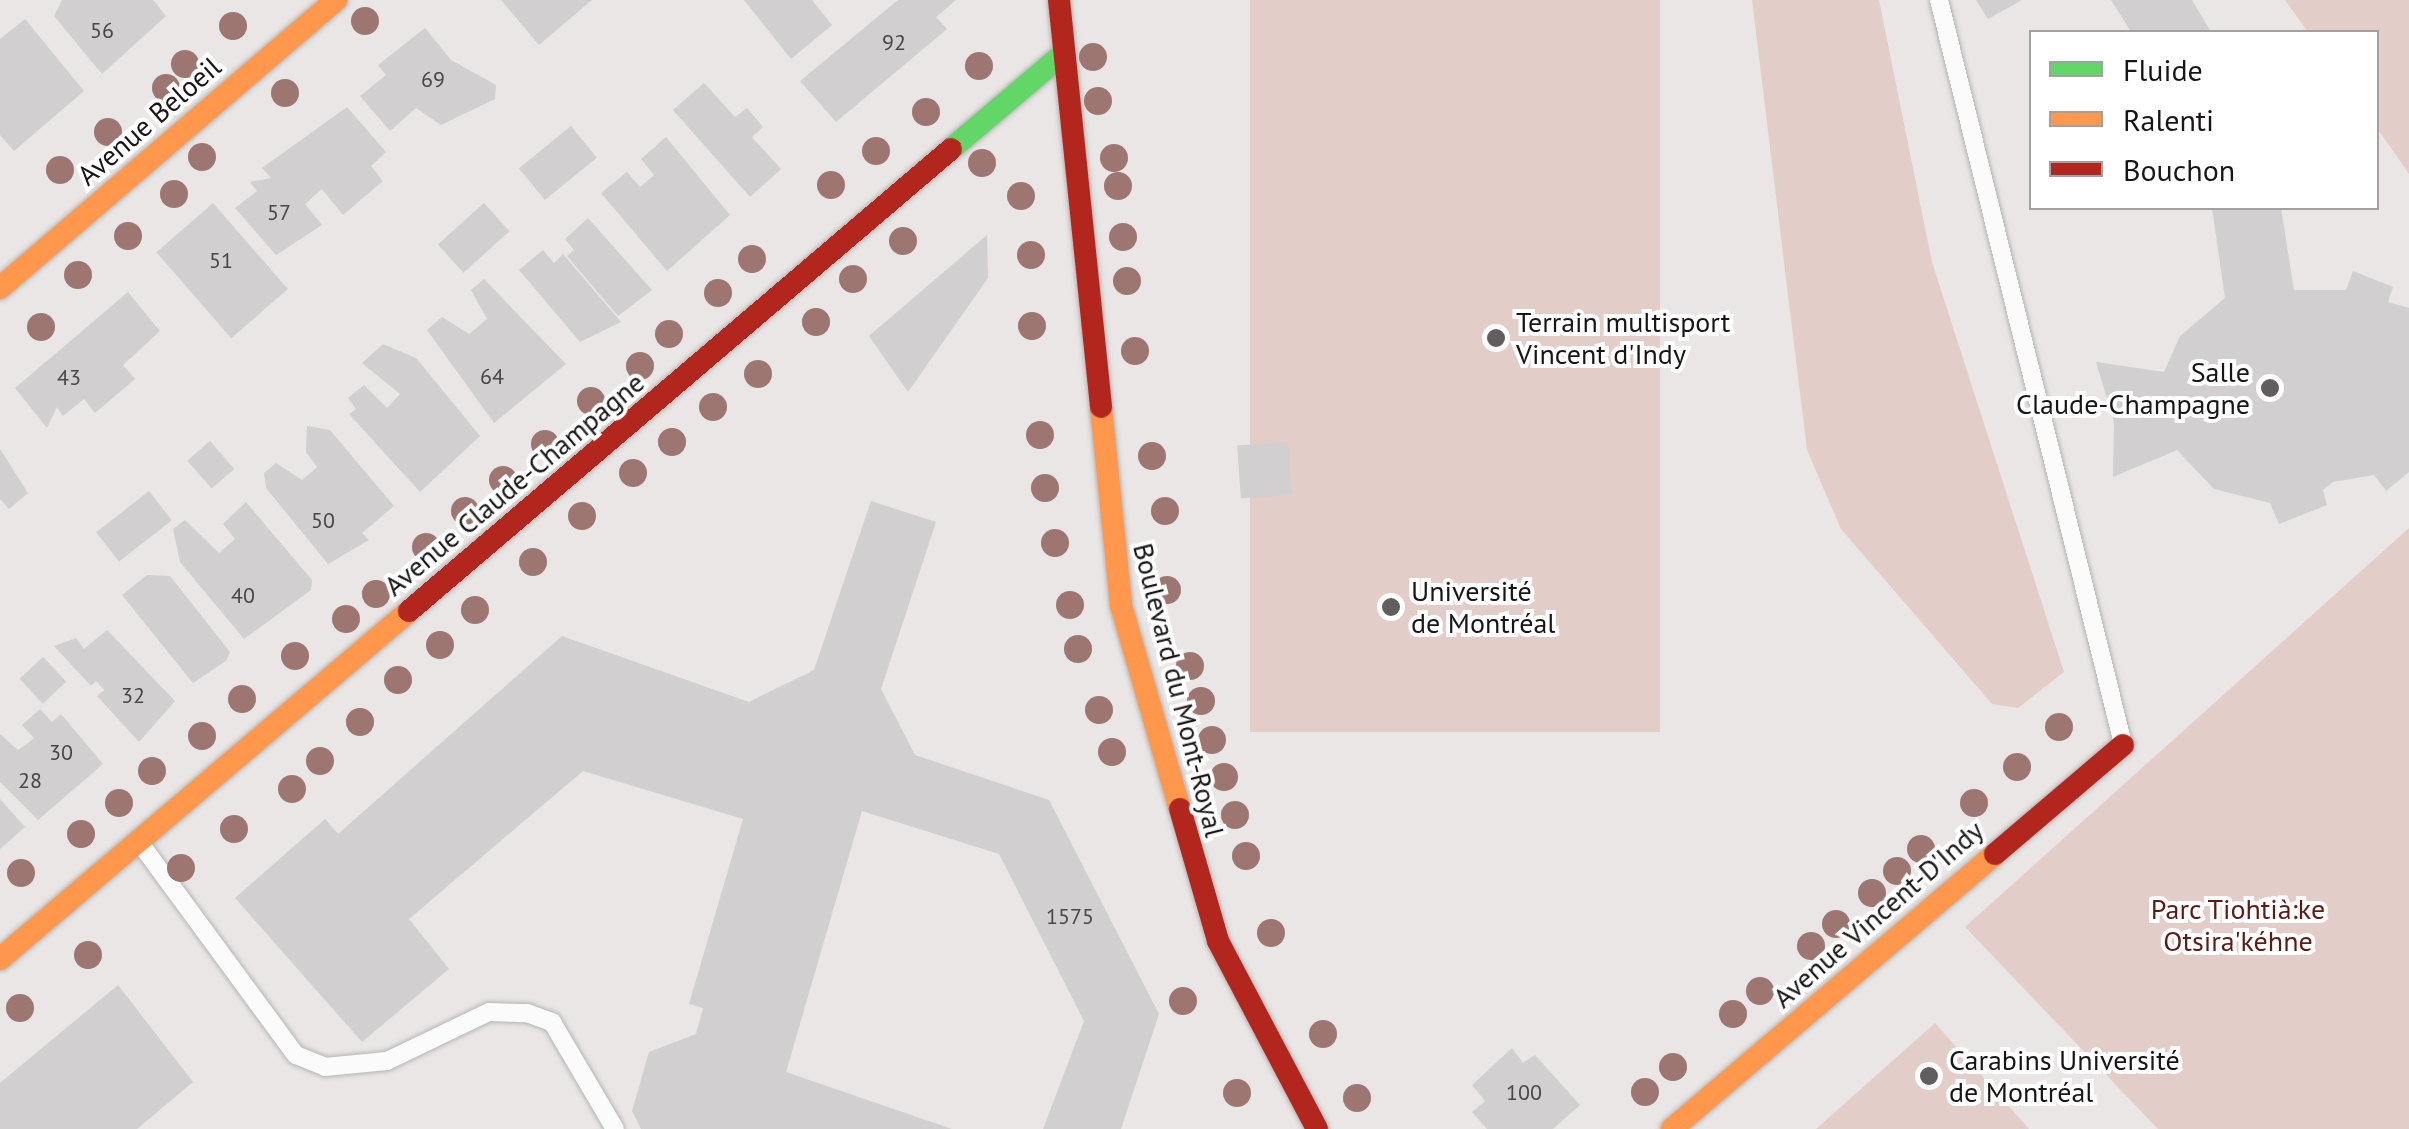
<!DOCTYPE html>
<html>
<head>
<meta charset="utf-8">
<style>
  body { margin:0 }
  #map { position:relative; width:2409px; height:1129px; overflow:hidden; background:#e9e6e5; font-family:"PT Sans",sans-serif }
  div>[style] { position:absolute }
  .green>* { inset:0; background:#e3cdc9; transform-origin:0 0 }
  .building>* { inset:0; background:#d1cfcf; transform-origin:0 0 }
  .roads { filter:drop-shadow(0 0 2px #b6b4b4) drop-shadow(0 0 2px #b6b4b4) }
  .lane>* { height:18px; margin:-9px; padding:0 9px; transform-origin:9px; border-radius:9px; background:#fcfbfb }
  .fast>* { height:22px; margin:-11px; padding:0 11px; transform-origin:11px; border-radius:11px; background:#63d668 }
  .slow>* { height:22px; margin:-11px; padding:0 11px; transform-origin:11px; border-radius:11px; background:#ff974d }
  .jam>* { height:22px; margin:-11px; padding:0 11px; transform-origin:11px; border-radius:11px; background:#b3261e }
  .trees>* { width:28px; height:28px; margin:-14px; border-radius:50%; background:#9d7672 }
  .dots>* { width:28px; height:28px; translate:-50% -50%; box-sizing:border-box; border:5px solid #fff; border-radius:50% }
  span { translate:-50% -50%; white-space:nowrap; text-align:center; line-height:1.15; -webkit-text-stroke:8px #fff; paint-order:stroke }
  .number-label { font-size:22px; color:#484646 }
  .number-label span { -webkit-text-stroke-width:0 }
  .street-label { font-size:28px; color:#171515 }
  .poi-label { font-size:28px; color:#171515 }
  .left { translate:0 -50%; text-align:left }
  .right { translate:-100% -50%; text-align:right }
  .park-label { font-size:28px; color:#5f1a13 }
  .legend { position:absolute; left:2029px; top:30px; width:350px; height:180px; box-sizing:border-box; background:#fff; border:2px solid #a2a1a1; margin:0; padding:12px 18px; list-style:none; font-size:30px; color:#171515 }
  .legend li { display:flex; align-items:center; gap:20px; height:50px }
  .legend b { width:50px; border:2px solid #a2a1a1 }
</style>
</head>
<body>
<div id="map">
  <div class="green">
    <div style="left:1250px;top:0;width:410px;height:732px"></div>
    <div style="clip-path:polygon(1752px 0,1879px 0,1932px 262px,2064px 672px,2018px 708px,1992px 704px,1841px 529px,1807px 450px)"></div>
    <div style="clip-path:polygon(2285px 0,2409px 0,2409px 174px,2377px 128px,2376px 32px,2308px 32px)"></div>
    <div style="clip-path:polygon(2409px 528px,2409px 1129px,2158px 1129px,1965px 927px)"></div>
    <div style="clip-path:polygon(1935px 1023px,2029px 1129px,1816px 1129px)"></div>
  </div>
  <div class="building">
    <div style="clip-path:polygon(62px 0,153px 0,166px 16px,102px 74px,54px 16px)"></div>
    <div style="clip-path:polygon(501px 0,592px 0,539px 45px)"></div>
    <div style="clip-path:polygon(744px 0,812px 0,832px 25px,791px 59px)"></div>
    <div style="clip-path:polygon(898px 0,956px 0,936px 17px,947px 29px,836px 122px,800px 81px)"></div>
    <div style="clip-path:polygon(1976px 0,2022px 0,1988px 19px)"></div>
    <div style="clip-path:polygon(2111px 0,2192px 0,2211px 32px,2131px 32px)"></div>
    <div style="clip-path:polygon(25px 19px,84px 91px,14px 151px,0 135px,0 39px)"></div>
    <div style="clip-path:polygon(425px 28px,451px 60px,496px 85px,495px 99px,441px 125px,416px 108px,390px 131px,360px 96px,386px 75px,378px 65px)"></div>
    <div style="clip-path:polygon(704px 83px,735px 117px,747px 108px,763px 127px,752px 137px,781px 169px,750px 197px,673px 110px)"></div>
    <div style="clip-path:polygon(347px 107px,386px 152px,371px 166px,383px 181px,343px 215px,322px 189px,305px 204px,322px 225px,276px 255px,235px 208px,257px 191px,250px 182px,271px 178px,262px 168px)"></div>
    <div style="left:571px;top:126px;width:41px;height:67px;rotate:51deg"></div>
    <div style="clip-path:polygon(666px 137px,730px 215px,667px 271px,601px 193px,627px 172px,640px 187px,646px 182px,654px 175px,641px 159px)"></div>
    <div style="left:213px;top:203px;width:114px;height:75px;rotate:49deg"></div>
    <div style="left:484px;top:203px;width:38px;height:62px;rotate:48deg"></div>
    <div style="clip-path:polygon(2212px 208px,2281px 208px,2294px 290px,2346px 290px,2353px 271px,2393px 287px,2388px 302px,2409px 308px,2409px 472px,2386px 491px,2374px 475px,2333px 482px,2323px 490px,2327px 505px,2279px 524px,2270px 503px,2214px 489px,2177px 450px,2113px 477px,2114px 422px,2096px 362px,2164px 372px,2180px 336px,2225px 298px)"></div>
    <div style="clip-path:polygon(588px 218px,652px 290px,618px 316px,567px 256px,574px 250px,565px 239px)"></div>
    <div style="clip-path:polygon(987px 235px,988px 278px,908px 392px,869px 336px)"></div>
    <div style="clip-path:polygon(543px 250px,554px 263px,563px 254px,621px 322px,580px 342px,519px 270px)"></div>
    <div style="clip-path:polygon(484px 279px,566px 364px,494px 423px,427px 330px,442px 317px,469px 334px,487px 319px,471px 290px)"></div>
    <div style="clip-path:polygon(128px 292px,160px 331px,123px 365px,135px 379px,95px 413px,84px 399px,63px 416px,57px 407px,47px 428px,15px 388px)"></div>
    <div style="clip-path:polygon(383px 344px,416px 358px,480px 436px,420px 492px,349px 414px,356px 409px,348px 398px,364px 385px,387px 408px,400px 394px,362px 363px)"></div>
    <div style="clip-path:polygon(307px 426px,330px 430px,394px 506px,362px 533px,369px 540px,328px 564px,266px 488px,264px 473px,276px 463px,302px 480px,317px 467px,306px 452px)"></div>
    <div style="left:210px;top:441px;width:37px;height:30px;rotate:49deg"></div>
    <div style="left:1288px;top:442px;width:53px;height:51px;rotate:86deg"></div>
    <div style="clip-path:polygon(0 449px,28px 493px,9px 509px,0 499px)"></div>
    <div style="left:149px;top:491px;width:37px;height:67px;rotate:52deg"></div>
    <div style="clip-path:polygon(871px 501px,936px 522px,881px 689px,915px 755px,1049px 800px,1159px 1014px,1121px 1129px,1043px 1129px,1084px 1021px,999px 854px,862px 811px,786px 1072px,952px 1129px,641px 1129px,632px 1111px,649px 1052px,696px 1034px,703px 1008px,689px 1004px,743px 819px,583px 771px,409px 919px,449px 969px,362px 1042px,235px 898px,325px 819px,338px 834px,562px 636px,749px 702px,814px 670px)"></div>
    <div style="clip-path:polygon(246px 502px,312px 580px,311px 590px,244px 639px,180px 562px,173px 529px,185px 520px,219px 553px,235px 539px,223px 524px)"></div>
    <div style="clip-path:polygon(147px 575px,170px 576px,230px 652px,226px 661px,193px 683px,122px 595px)"></div>
    <div style="clip-path:polygon(107px 630px,175px 701px,139px 742px,97px 696px,104px 690px,96px 681px,91px 686px,54px 646px,76px 638px,84px 649px)"></div>
    <div style="left:43px;top:657px;width:34px;height:32px;rotate:47deg"></div>
    <div style="clip-path:polygon(40px 709px,52px 722px,61px 714px,103px 764px,38px 820px,0 782px,0 734px,18px 750px,28px 743px,34px 738px,22px 725px)"></div>
    <div style="clip-path:polygon(0 799px,25px 827px,0 849px)"></div>
    <div style="clip-path:polygon(118px 985px,193px 1082px,137px 1129px,0 1129px,0 1083px)"></div>
    <div style="clip-path:polygon(1512px 1048px,1523px 1063px,1535px 1055px,1580px 1105px,1553px 1129px,1487px 1129px,1472px 1112px,1485px 1101px,1472px 1085px)"></div>
  </div>
  <div class="roads">
    <div class="lane">
      <div style="left:1939px;top:0;width:762px;rotate:76.11deg"></div>
      <div style="left:140px;top:843px;width:263px;rotate:53.7deg"></div>
      <div style="left:296px;top:1055px;width:31px;rotate:22deg"></div>
      <div style="left:325px;top:1067px;width:62px;rotate:-5.5deg"></div>
      <div style="left:387px;top:1061px;width:113px;rotate:-25.7deg"></div>
      <div style="left:489px;top:1012px;width:38px;rotate:2deg"></div>
      <div style="left:527px;top:1013px;width:27px;rotate:20deg"></div>
      <div style="left:552px;top:1022px;width:124px;rotate:59.5deg"></div>
    </div>
    <div class="fast">
      <div style="left:951px;top:149px;width:148px;rotate:-40.3deg"></div>
    </div>
    <div class="slow">
      <div style="left:0;top:288px;width:443px;rotate:-40.6deg"></div>
      <div style="left:1101px;top:407px;width:199px;rotate:84.2deg"></div>
      <div style="left:1121px;top:605px;width:212px;rotate:73.9deg"></div>
      <div style="left:0;top:959px;width:537px;rotate:-40.39deg"></div>
      <div style="left:1672px;top:1129px;width:424px;rotate:-40.4deg"></div>
    </div>
    <div class="jam">
      <div style="left:1059px;top:0;width:409px;rotate:84.1deg"></div>
      <div style="left:409px;top:611px;width:712px;rotate:-40.44deg"></div>
      <div style="left:1180px;top:809px;width:137px;rotate:73.9deg"></div>
      <div style="left:1218px;top:941px;width:212px;rotate:62.2deg"></div>
      <div style="left:1995px;top:854px;width:168px;rotate:-40.4deg"></div>
    </div>
  </div>
  <div class="trees">
    <div style="left:365px;top:21px"></div>
    <div style="left:233px;top:26px"></div>
    <div style="left:1093px;top:57px"></div>
    <div style="left:185px;top:64px"></div>
    <div style="left:979px;top:66px"></div>
    <div style="left:166px;top:88px"></div>
    <div style="left:285px;top:93px"></div>
    <div style="left:1098px;top:101px"></div>
    <div style="left:926px;top:112px"></div>
    <div style="left:108px;top:132px"></div>
    <div style="left:876px;top:151px"></div>
    <div style="left:202px;top:157px"></div>
    <div style="left:1114px;top:158px"></div>
    <div style="left:982px;top:163px"></div>
    <div style="left:60px;top:170px"></div>
    <div style="left:831px;top:185px"></div>
    <div style="left:1118px;top:186px"></div>
    <div style="left:174px;top:194px"></div>
    <div style="left:1021px;top:196px"></div>
    <div style="left:128px;top:236px"></div>
    <div style="left:1123px;top:237px"></div>
    <div style="left:903px;top:241px"></div>
    <div style="left:1031px;top:255px"></div>
    <div style="left:752px;top:259px"></div>
    <div style="left:78px;top:275px"></div>
    <div style="left:853px;top:279px"></div>
    <div style="left:1127px;top:281px"></div>
    <div style="left:718px;top:293px"></div>
    <div style="left:816px;top:322px"></div>
    <div style="left:1032px;top:326px"></div>
    <div style="left:41px;top:327px"></div>
    <div style="left:669px;top:334px"></div>
    <div style="left:1135px;top:351px"></div>
    <div style="left:640px;top:366px"></div>
    <div style="left:758px;top:374px"></div>
    <div style="left:591px;top:401px"></div>
    <div style="left:713px;top:407px"></div>
    <div style="left:1040px;top:435px"></div>
    <div style="left:672px;top:442px"></div>
    <div style="left:545px;top:444px"></div>
    <div style="left:1152px;top:456px"></div>
    <div style="left:633px;top:473px"></div>
    <div style="left:503px;top:480px"></div>
    <div style="left:1045px;top:488px"></div>
    <div style="left:465px;top:511px"></div>
    <div style="left:1165px;top:511px"></div>
    <div style="left:582px;top:516px"></div>
    <div style="left:1055px;top:543px"></div>
    <div style="left:426px;top:547px"></div>
    <div style="left:533px;top:562px"></div>
    <div style="left:1167px;top:590px"></div>
    <div style="left:376px;top:594px"></div>
    <div style="left:1070px;top:605px"></div>
    <div style="left:475px;top:610px"></div>
    <div style="left:346px;top:619px"></div>
    <div style="left:440px;top:645px"></div>
    <div style="left:1078px;top:649px"></div>
    <div style="left:295px;top:656px"></div>
    <div style="left:1190px;top:666px"></div>
    <div style="left:398px;top:680px"></div>
    <div style="left:242px;top:699px"></div>
    <div style="left:1201px;top:701px"></div>
    <div style="left:1099px;top:710px"></div>
    <div style="left:360px;top:722px"></div>
    <div style="left:2059px;top:727px"></div>
    <div style="left:202px;top:736px"></div>
    <div style="left:1212px;top:740px"></div>
    <div style="left:1112px;top:752px"></div>
    <div style="left:320px;top:761px"></div>
    <div style="left:2017px;top:767px"></div>
    <div style="left:152px;top:771px"></div>
    <div style="left:1224px;top:777px"></div>
    <div style="left:292px;top:789px"></div>
    <div style="left:119px;top:803px"></div>
    <div style="left:1974px;top:803px"></div>
    <div style="left:1235px;top:815px"></div>
    <div style="left:234px;top:829px"></div>
    <div style="left:81px;top:834px"></div>
    <div style="left:1921px;top:849px"></div>
    <div style="left:1246px;top:856px"></div>
    <div style="left:181px;top:868px"></div>
    <div style="left:1897px;top:871px"></div>
    <div style="left:21px;top:873px"></div>
    <div style="left:1872px;top:893px"></div>
    <div style="left:1836px;top:924px"></div>
    <div style="left:1271px;top:933px"></div>
    <div style="left:1811px;top:946px"></div>
    <div style="left:88px;top:955px"></div>
    <div style="left:1760px;top:991px"></div>
    <div style="left:1183px;top:1001px"></div>
    <div style="left:20px;top:1008px"></div>
    <div style="left:1733px;top:1014px"></div>
    <div style="left:1323px;top:1034px"></div>
    <div style="left:1673px;top:1067px"></div>
    <div style="left:1645px;top:1092px"></div>
    <div style="left:1237px;top:1093px"></div>
    <div style="left:1357px;top:1098px"></div>
  </div>
  <div class="dots">
    <div style="left:1496px;top:338px;background:#605e5e"></div>
    <div style="left:2270px;top:388px;background:#605e5e"></div>
    <div style="left:1391px;top:607px;background:#605e5e"></div>
    <div style="left:1929px;top:1076px;background:#605e5e"></div>
  </div>
  <div class="number-label">
    <span style="left:102px;top:31px">56</span>
    <span style="left:894px;top:43px">92</span>
    <span style="left:433px;top:80px">69</span>
    <span style="left:279px;top:213px">57</span>
    <span style="left:221px;top:261px">51</span>
    <span style="left:492px;top:377px">64</span>
    <span style="left:69px;top:378px">43</span>
    <span style="left:323px;top:521px">50</span>
    <span style="left:243px;top:596px">40</span>
    <span style="left:133px;top:696px">32</span>
    <span style="left:61px;top:753px">30</span>
    <span style="left:30px;top:781px">28</span>
    <span style="left:1070px;top:917px">1575</span>
    <span style="left:1524px;top:1093px">100</span>
  </div>
  <div class="street-label">
    <span style="left:149px;top:121px;rotate:-41deg">Avenue Beloeil</span>
    <span style="left:514px;top:484px;rotate:-40deg">Avenue Claude-Champagne</span>
    <span style="left:1179px;top:690px;rotate:76deg">Boulevard du Mont-Royal</span>
    <span style="left:1878px;top:914px;rotate:-41deg">Avenue Vincent-D'Indy</span>
  </div>
  <div class="poi-label">
    <span class="left" style="left:1516px;top:338px">Terrain multisport<br>Vincent d'Indy</span>
    <span class="right" style="left:2250px;top:388px">Salle<br>Claude-Champagne</span>
    <span class="left" style="left:1411px;top:607px">Université<br>de Montréal</span>
    <span class="left" style="left:1949px;top:1076px">Carabins Université<br>de Montréal</span>
  </div>
  <div class="park-label">
    <span style="left:2238px;top:925px">Parc Tiohtià:ke<br>Otsira'kéhne</span>
  </div>
  <ul class="legend">
  <li><b style="height:12px;background:#63d668"></b>Fluide</li>
  <li><b style="height:12px;background:#ff974d"></b>Ralenti</li>
  <li><b style="height:12px;background:#b3261e"></b>Bouchon</li>
  </ul>
</div>
</body>
</html>
